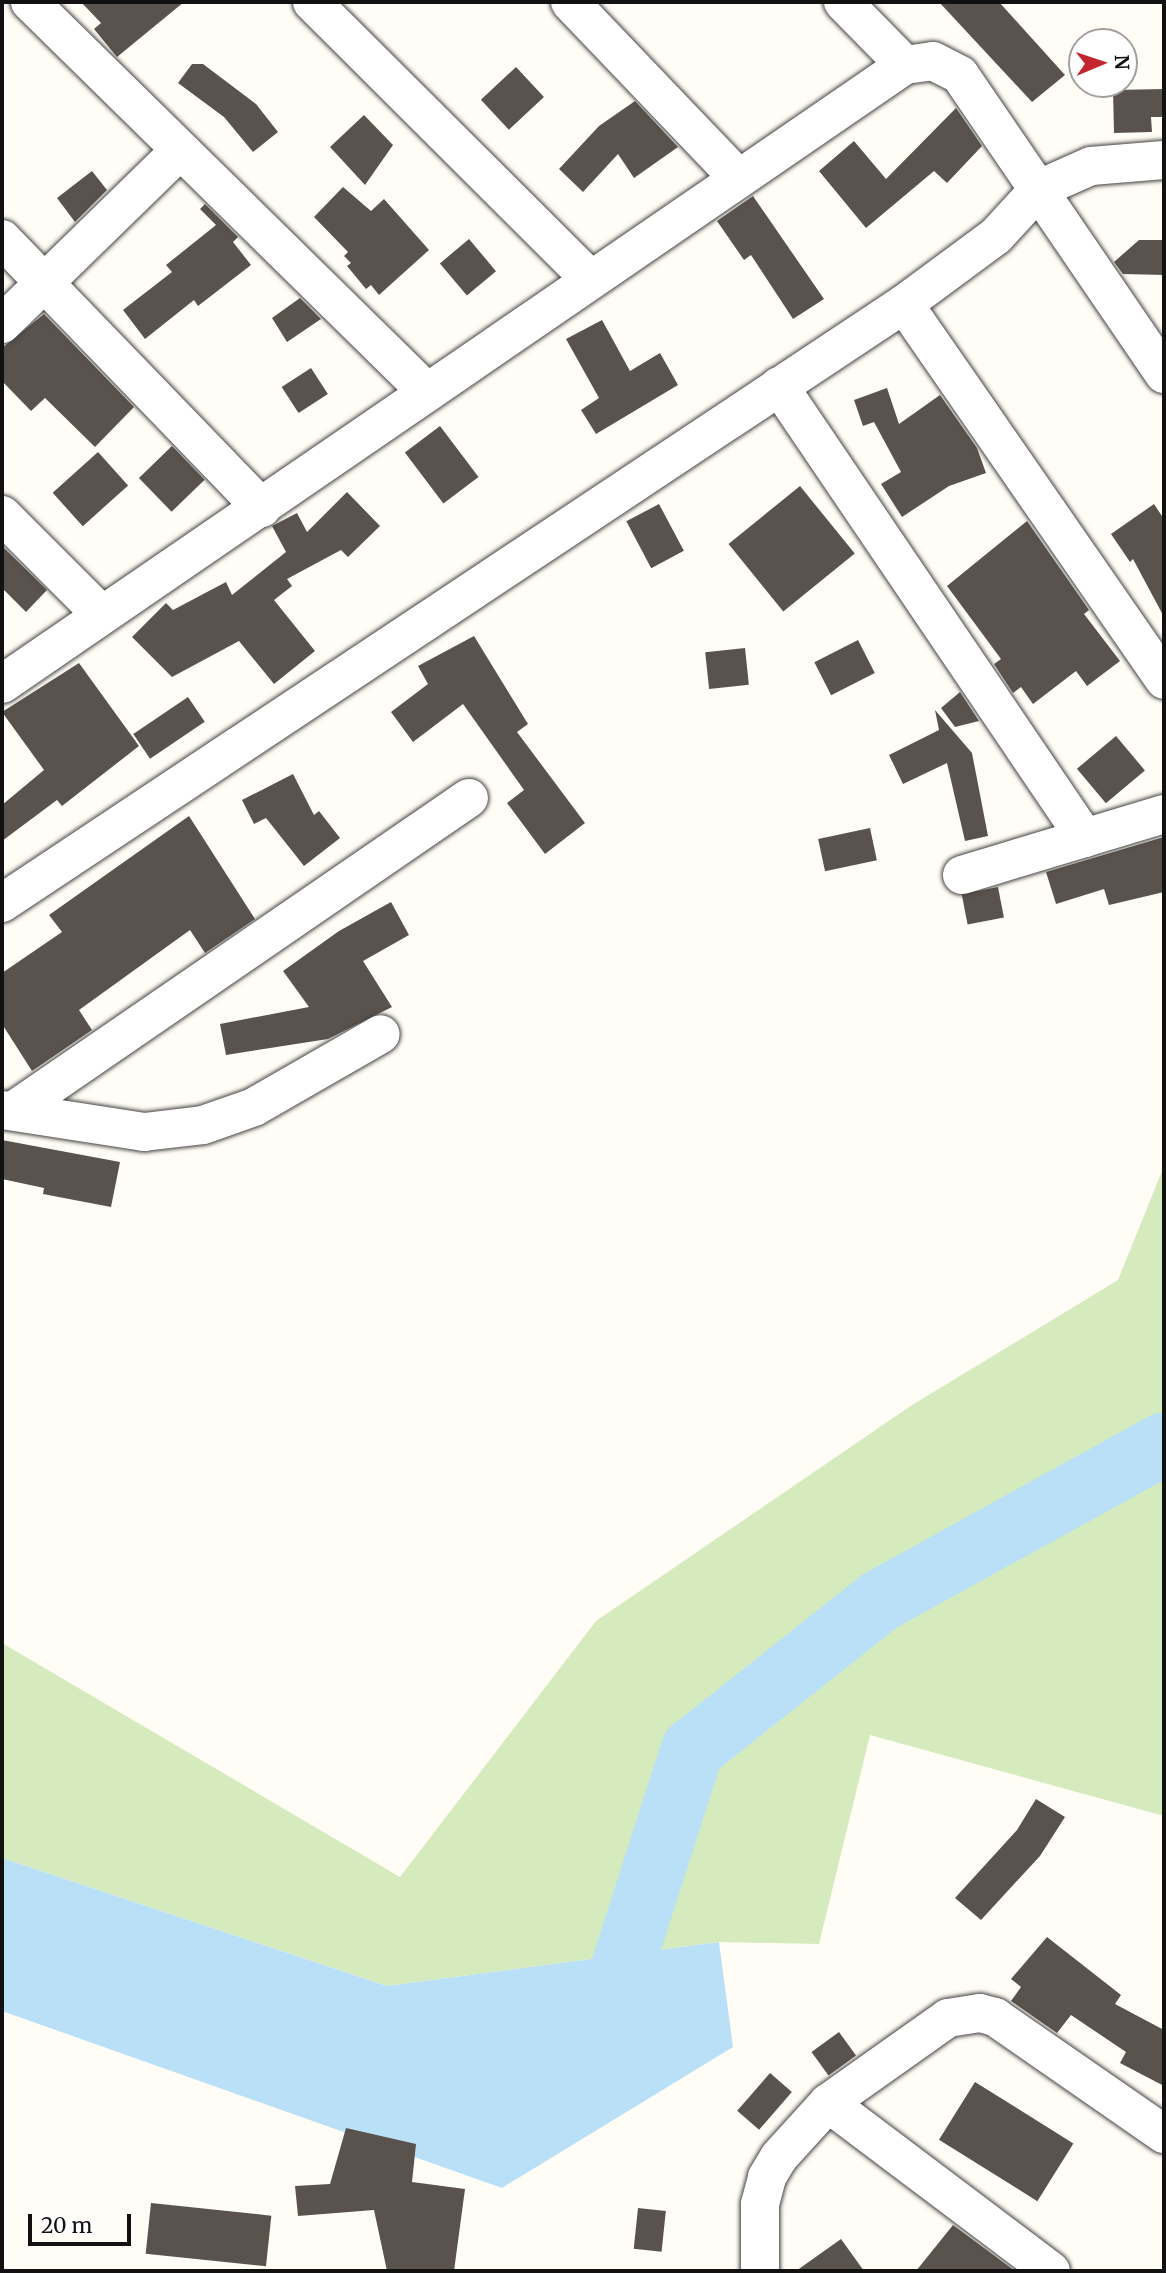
<!DOCTYPE html>
<html>
<head>
<meta charset="utf-8">
<style>
  body { margin:0 }
  #map { position:relative; width:1166px; height:2273px; overflow:hidden; background:#fffdf5; font-family:Merriweather,serif }
  div>[style] { position:absolute }
  .green>* { inset:0; background:#d5ebbd }
  .water>* { inset:0; background:#b9e0f7 }
  .river>* { height:63px; margin:-31.5px; padding:0 31.5px; transform-origin:31.5px; border-radius:31.5px; background:#b9e0f7 }
  .building>* { inset:0; background:#5a524d; transform-origin:0 0 }
  .roads { filter:drop-shadow(0 0 2px #444) drop-shadow(0 0 2px #444) }
  .minor>* { height:38px; margin:-19px; padding:0 19px; transform-origin:19px; border-radius:19px; background:#fff }
  span { translate:-50% -50%; white-space:nowrap; text-align:center; line-height:1.15; -webkit-text-stroke:7px #fff; paint-order:stroke }
  .frame { position:absolute; inset:0; border:4px solid #111; pointer-events:none }
  .north { position:absolute; left:1068px; top:28px; width:70px; height:70px; box-sizing:border-box; background:#fff; border:2px solid #a0a0a0; border-radius:50%; rotate:88deg; font-size:19px; font-weight:700; line-height:28px; text-align:center; color:#111 }
  .north::after { content:''; display:block; margin:auto; width:24px; height:32px; background:#c4262e; clip-path:polygon(50% 0,100% 100%,50% 72%,0 100%) }
  .scale { position:absolute; left:28px; top:2214px; width:103px; height:32px; box-sizing:border-box; border:4px solid #111; border-top:0; padding-left:9px; font-size:21px; line-height:24px; white-space:nowrap; color:#111; -webkit-text-stroke:5px #fff; paint-order:stroke }
</style>
</head>
<body>
<div id="map">
  <div class="green">
    <div style="clip-path:polygon(1164px 1166px,1164px 1816px,870px 1735px,819px 1944px,719px 1942px,387px 1986px,2px 1858px,2px 1643px,400px 1877px,596px 1621px,912px 1405px,1118px 1280px)"></div>
  </div>
  <div class="water">
    <div style="clip-path:polygon(2px 1858px,387px 1986px,719px 1942px,733px 2047px,502px 2188px,2px 2011px)"></div>
  </div>
  <div class="river">
    <div style="left:599px;top:2038px;width:304px;rotate:-72.2deg"></div>
    <div style="left:692px;top:1749px;width:240px;rotate:-38.4deg"></div>
    <div style="left:880px;top:1600px;width:325px;rotate:-28.9deg"></div>
  </div>
  <div class="building">
    <div style="clip-path:polygon(81px 2px,184px 2px,117px 57px,94px 29px,101px 23px)"></div>
    <div style="clip-path:polygon(939px 2px,999px 2px,1065px 75px,1032px 102px)"></div>
    <div style="clip-path:polygon(192px 64px,203px 64px,256px 104px,278px 132px,253px 152px,224px 117px,178px 83px)"></div>
    <div style="left:516px;top:67px;width:41px;height:48px;rotate:47deg"></div>
    <div style="clip-path:polygon(1164px 89px,1164px 117px,1151px 117px,1152px 132px,1114px 133px,1113px 90px)"></div>
    <div style="clip-path:polygon(635px 101px,678px 147px,634px 178px,618px 154px,583px 192px,559px 169px,599px 126px)"></div>
    <div style="clip-path:polygon(956px 108px,982px 146px,947px 183px,934px 171px,866px 228px,819px 171px,854px 141px,886px 179px)"></div>
    <div style="clip-path:polygon(364px 115px,393px 145px,365px 185px,330px 147px)"></div>
    <div style="clip-path:polygon(92px 171px,107px 190px,75px 222px,57px 198px)"></div>
    <div style="clip-path:polygon(343px 187px,371px 211px,384px 199px,429px 250px,379px 295px,371px 285px,366px 289px,347px 266px,351px 263px,344px 256px,348px 252px,314px 217px)"></div>
    <div style="clip-path:polygon(753px 196px,824px 299px,793px 319px,751px 255px,744px 260px,717px 221px)"></div>
    <div style="clip-path:polygon(205px 204px,238px 237px,233px 242px,251px 265px,198px 306px,194px 300px,145px 339px,123px 310px,172px 272px,166px 265px,216px 225px,200px 209px)"></div>
    <div style="left:469px;top:239px;width:42px;height:38px;rotate:50deg"></div>
    <div style="clip-path:polygon(1139px 240px,1164px 240px,1164px 275px,1123px 274px,1114px 262px)"></div>
    <div style="clip-path:polygon(300px 298px,321px 319px,287px 342px,272px 318px)"></div>
    <div style="clip-path:polygon(44px 314px,134px 407px,95px 447px,45px 398px,31px 411px,2px 381px,2px 348px)"></div>
    <div style="clip-path:polygon(602px 320px,630px 371px,660px 353px,678px 385px,596px 434px,581px 410px,599px 398px,566px 339px)"></div>
    <div style="left:311px;top:368px;width:31px;height:35px;rotate:57deg"></div>
    <div style="clip-path:polygon(887px 388px,899px 424px,940px 395px,977px 448px,986px 473px,949px 486px,902px 517px,881px 484px,901px 472px,874px 422px,863px 426px,854px 400px)"></div>
    <div style="left:440px;top:426px;width:64px;height:44px;rotate:53deg"></div>
    <div style="left:172px;top:446px;width:47px;height:46px;rotate:46deg"></div>
    <div style="left:98px;top:452px;width:45px;height:61px;rotate:48deg"></div>
    <div style="left:800px;top:486px;width:87px;height:92px;rotate:51deg"></div>
    <div style="clip-path:polygon(347px 492px,380px 526px,348px 557px,341px 550px,287px 579px,292px 586px,274px 600px,315px 651px,274px 684px,239px 641px,172px 677px,132px 637px,166px 603px,173px 610px,226px 582px,232px 595px,286px 552px,272px 526px,297px 513px,307px 532px)"></div>
    <div style="left:659px;top:504px;width:53px;height:37px;rotate:62deg"></div>
    <div style="clip-path:polygon(1154px 504px,1164px 519px,1164px 617px,1133px 559px,1130px 562px,1111px 534px)"></div>
    <div style="clip-path:polygon(1027px 521px,1089px 610px,1084px 614px,1120px 661px,1087px 686px,1076px 671px,1033px 704px,1021px 687px,1013px 693px,994px 664px,1001px 659px,947px 586px)"></div>
    <div style="clip-path:polygon(2px 546px,47px 590px,26px 612px,2px 588px)"></div>
    <div style="clip-path:polygon(474px 636px,528px 724px,517px 732px,585px 823px,545px 854px,507px 803px,524px 790px,463px 704px,413px 742px,391px 712px,428px 684px,418px 666px)"></div>
    <div style="left:858px;top:640px;width:37px;height:49px;rotate:63deg"></div>
    <div style="left:745px;top:648px;width:37px;height:40px;rotate:84deg"></div>
    <div style="clip-path:polygon(79px 663px,139px 746px,62px 806px,57px 800px,2px 841px,2px 805px,44px 770px,2px 712px)"></div>
    <div style="clip-path:polygon(960px 692px,979px 721px,955px 727px,941px 708px)"></div>
    <div style="left:188px;top:697px;width:30px;height:66px;rotate:56deg"></div>
    <div style="clip-path:polygon(935px 710px,972px 753px,988px 836px,965px 841px,947px 763px,903px 784px,889px 755px,939px 730px)"></div>
    <div style="left:1116px;top:736px;width:45px;height:51px;rotate:50deg"></div>
    <div style="clip-path:polygon(293px 774px,314px 815px,319px 811px,340px 838px,304px 866px,266px 818px,254px 824px,242px 800px)"></div>
    <div style="clip-path:polygon(189px 816px,255px 919px,205px 953px,190px 930px,79px 1010px,92px 1030px,32px 1071px,2px 1024px,2px 973px,62px 932px,49px 915px)"></div>
    <div style="left:870px;top:828px;width:33px;height:53px;rotate:78deg"></div>
    <div style="clip-path:polygon(1164px 837px,1164px 892px,1109px 905px,1104px 889px,1056px 904px,1046px 872px)"></div>
    <div style="left:998px;top:887px;width:31px;height:37px;rotate:79deg"></div>
    <div style="clip-path:polygon(391px 902px,409px 935px,363px 961px,392px 1007px,328px 1039px,226px 1055px,220px 1024px,309px 1007px,283px 971px,339px 931px)"></div>
    <div style="clip-path:polygon(2px 1140px,120px 1162px,111px 1207px,43px 1194px,44px 1188px,2px 1179px)"></div>
    <div style="clip-path:polygon(1036px 1799px,1065px 1817px,1040px 1856px,981px 1920px,955px 1898px,1017px 1830px)"></div>
    <div style="clip-path:polygon(1047px 1937px,1121px 1995px,1115px 2004px,1164px 2030px,1164px 2086px,1120px 2063px,1126px 2052px,1071px 2015px,1057px 2033px,1011px 2001px,1021px 1987px,1011px 1979px)"></div>
    <div style="left:839px;top:2032px;width:29px;height:34px;rotate:54deg"></div>
    <div style="left:770px;top:2073px;width:29px;height:50px;rotate:41deg"></div>
    <div style="left:975px;top:2082px;width:116px;height:68px;rotate:32deg"></div>
    <div style="clip-path:polygon(346px 2128px,416px 2144px,412px 2182px,465px 2189px,454px 2271px,387px 2271px,374px 2210px,298px 2216px,295px 2186px,330px 2184px)"></div>
    <div style="left:151px;top:2203px;width:121px;height:51px;rotate:6deg"></div>
    <div style="left:638px;top:2208px;width:28px;height:41px;rotate:6deg"></div>
    <div style="clip-path:polygon(953px 2225px,1015px 2271px,916px 2271px)"></div>
    <div style="clip-path:polygon(841px 2239px,864px 2271px,796px 2271px)"></div>
  </div>
  <div class="roads">
    <div class="minor">
      <div style="left:30px;top:2px;width:557px;rotate:44.49deg"></div>
      <div style="left:312px;top:2px;width:391px;rotate:44.9deg"></div>
      <div style="left:570px;top:2px;width:243px;rotate:46.3deg"></div>
      <div style="left:843px;top:2px;width:88px;rotate:45.5deg"></div>
      <div style="left:2px;top:239px;width:374px;rotate:46deg"></div>
      <div style="left:904px;top:304px;width:457px;rotate:55.3deg"></div>
      <div style="left:2px;top:324px;width:249px;rotate:-44.3deg"></div>
      <div style="left:779px;top:386px;width:546px;rotate:55.9deg"></div>
      <div style="left:2px;top:515px;width:141px;rotate:45deg"></div>
      <div style="left:2px;top:684px;width:1095px;rotate:-34.43deg"></div>
      <div style="left:905px;top:65px;width:28px;rotate:-8deg"></div>
      <div style="left:933px;top:61px;width:30px;rotate:27deg"></div>
      <div style="left:960px;top:75px;width:362px;rotate:55.7deg"></div>
      <div style="left:962px;top:875px;width:211px;rotate:-16.8deg"></div>
      <div style="left:2px;top:903px;width:1083px;rotate:-33.59deg"></div>
      <div style="left:904px;top:304px;width:114px;rotate:-36.5deg"></div>
      <div style="left:996px;top:236px;width:64px;rotate:-47.5deg"></div>
      <div style="left:1039px;top:189px;width:57px;rotate:-23.9deg"></div>
      <div style="left:1091px;top:166px;width:73px;rotate:-4.7deg"></div>
      <div style="left:2px;top:1110px;width:144px;rotate:8.8deg"></div>
      <div style="left:144px;top:1132px;width:59px;rotate:-6.8deg"></div>
      <div style="left:203px;top:1125px;width:54px;rotate:-19.4deg"></div>
      <div style="left:254px;top:1107px;width:146px;rotate:-29.9deg"></div>
      <div style="left:13px;top:1111px;width:553px;rotate:-34.47deg"></div>
      <div style="left:828px;top:2103px;width:279px;rotate:37deg"></div>
      <div style="left:760px;top:2271px;width:67px;rotate:-90deg"></div>
      <div style="left:760px;top:2204px;width:28px;rotate:-75deg"></div>
      <div style="left:767px;top:2177px;width:23px;rotate:-59deg"></div>
      <div style="left:779px;top:2157px;width:73px;rotate:-47.8deg"></div>
      <div style="left:828px;top:2103px;width:147px;rotate:-35.3deg"></div>
      <div style="left:948px;top:2018px;width:32px;rotate:-9deg"></div>
      <div style="left:980px;top:2013px;width:16px;rotate:15deg"></div>
      <div style="left:995px;top:2017px;width:206px;rotate:34.7deg"></div>
    </div>
  </div>
  <div class="frame"></div>
  <div class="north">N</div>
  <div class="scale">20 m</div>
</div>
</body>
</html>
